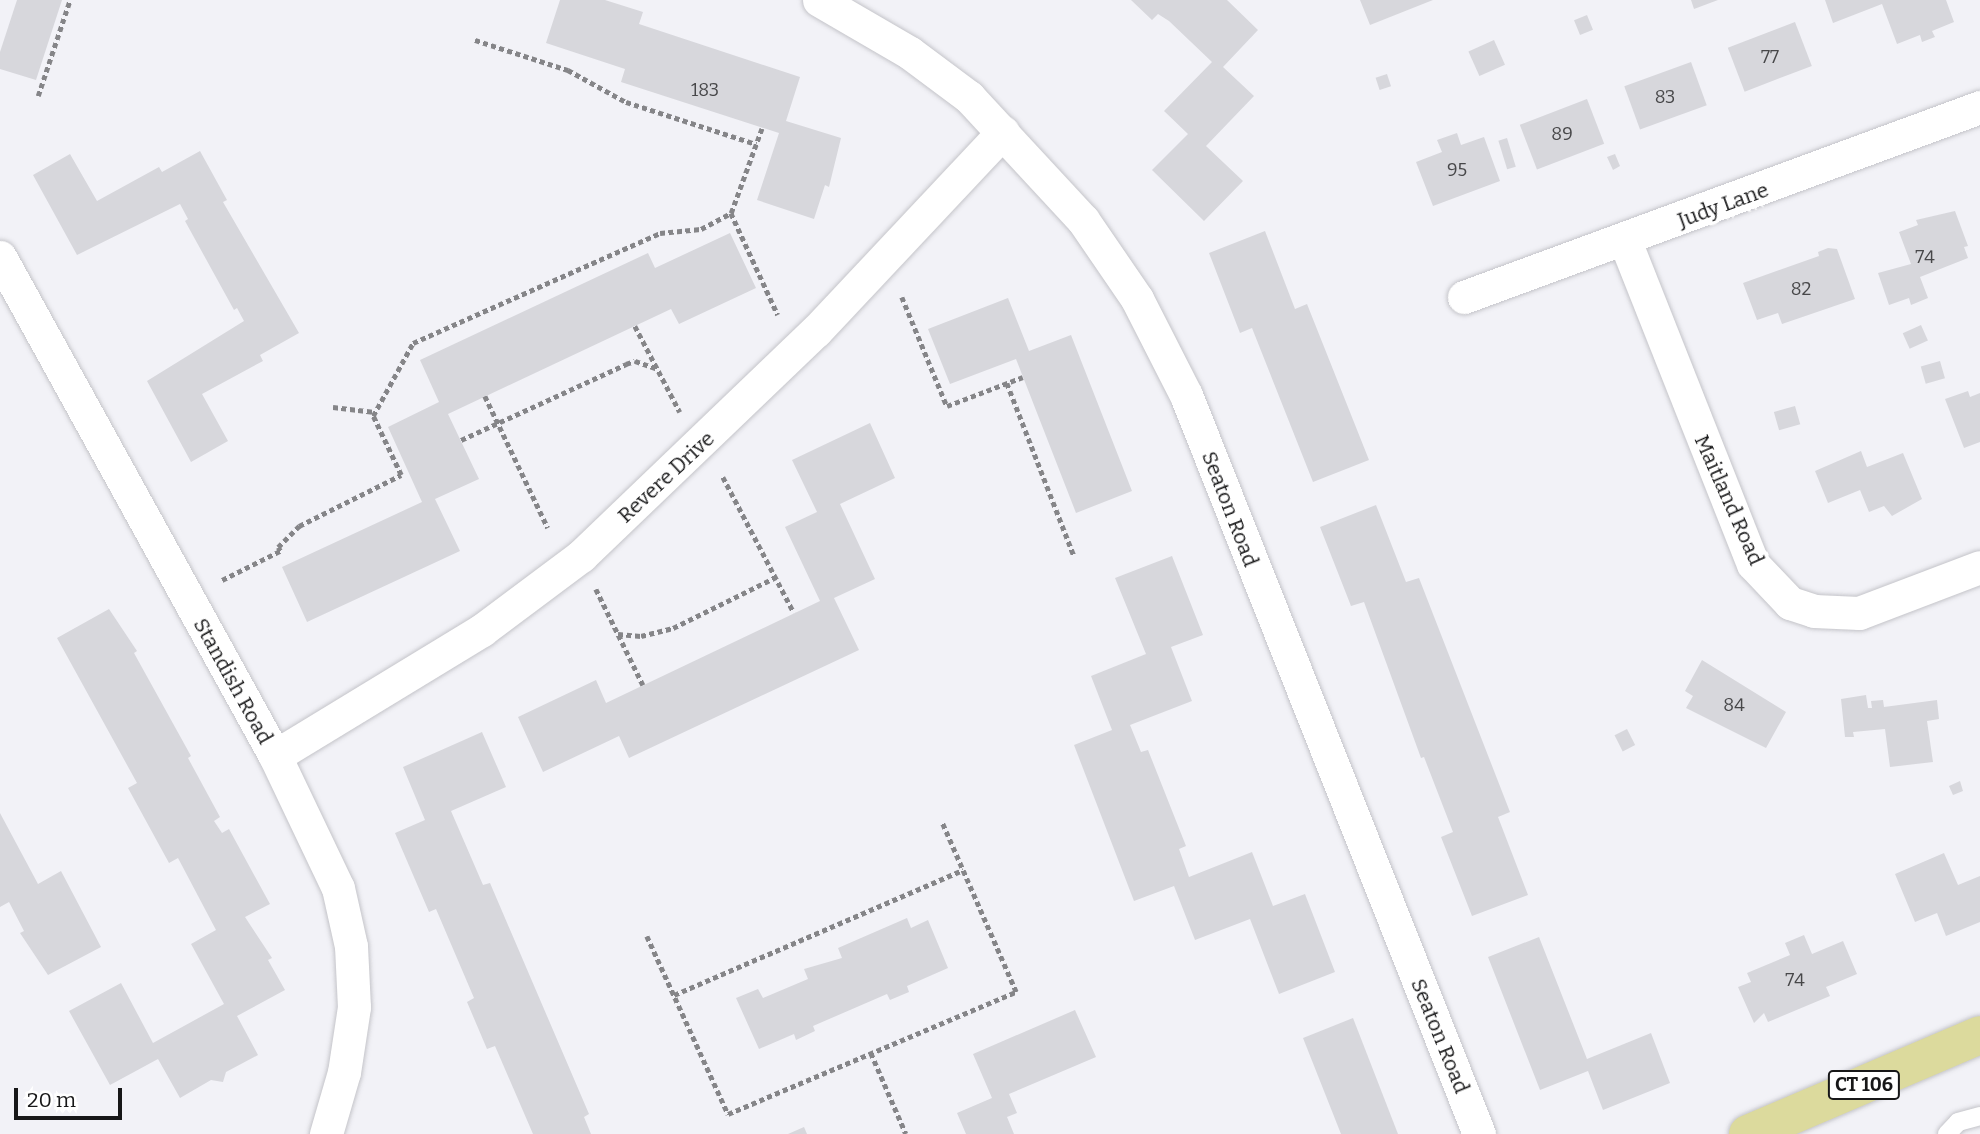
<!DOCTYPE html>
<html>
<head>
<meta charset="utf-8">
<style>
  body { margin:0 }
  #map { position:relative; width:1980px; height:1134px; overflow:hidden; background:#f2f2f7; font-family:Bitter,serif }
  div>[style] { position:absolute }
  .building>* { inset:0; background:#d7d7dc; transform-origin:0 0 }
  .path>* { height:4.5px; margin-top:-2.25px; transform-origin:0; background:repeating-linear-gradient(90deg,#858588 0 5px,transparent 0 8.5px) }
  .roads { filter:drop-shadow(0 0 2px #c4c4c9) drop-shadow(0 0 2px #c4c4c9) }
  .service>* { height:18px; margin:-9px; padding:0 9px; transform-origin:9px; border-radius:9px; background:#fff }
  .minor>* { height:33px; margin:-16.5px; padding:0 16.5px; transform-origin:16.5px; border-radius:16.5px; background:#fff }
  .primary>* { height:38px; margin:-19px; padding:0 19px; transform-origin:19px; border-radius:19px; background:#dcda9d }
  span { translate:-50% -50%; white-space:nowrap; text-align:center; line-height:1.15; -webkit-text-stroke:7px #fff; paint-order:stroke }
  .number-label { font-size:18px; color:#474749 }
  .number-label span { -webkit-text-stroke-width:0 }
  .shield-label span { padding:2px 5px; background:#fff; border:2px solid; border-radius:5px; -webkit-text-stroke-width:0 }
  .shield-label { font-size:19px; color:#171718; font-weight:700 }
  .street-label { font-size:21px; color:#171718 }
  .scale { position:absolute; left:14px; top:1088px; width:108px; height:32px; box-sizing:border-box; border:4px solid #171718; border-top:0; padding-left:9px; font-size:21px; line-height:24px; white-space:nowrap; color:#171718; -webkit-text-stroke:5px #fff; paint-order:stroke }
</style>
</head>
<body>
<div id="map">
  <div class="building">
    <div style="clip-path:polygon(17px 0,62px 0,36px 80px,0 69px,0 52px)"></div>
    <div style="clip-path:polygon(560px 0,605px 0,643px 12px,639px 24px,800px 77px,786px 121px,841px 138px,829px 187px,825px 185px,814px 219px,757px 200px,779px 133px,621px 82px,625px 69px,546px 43px)"></div>
    <div style="clip-path:polygon(1131px 0,1227px 0,1258px 30px,1223px 67px,1254px 96px,1206px 146px,1243px 181px,1204px 221px,1152px 170px,1188px 134px,1164px 111px,1212px 62px,1169px 21px,1158px 14px,1152px 20px)"></div>
    <div style="clip-path:polygon(1360px 0,1433px 0,1370px 25px)"></div>
    <div style="clip-path:polygon(1691px 0,1718px 0,1694px 9px)"></div>
    <div style="clip-path:polygon(1825px 0,1946px 0,1954px 22px,1932px 31px,1935px 37px,1922px 42px,1920px 35px,1897px 44px,1882px 4px,1833px 23px)"></div>
    <div style="left:1587px;top:15px;width:16px;height:14px;rotate:68deg"></div>
    <div style="left:1795px;top:22px;width:47px;height:72px;rotate:69deg"></div>
    <div style="left:1494px;top:40px;width:27px;height:28px;rotate:66deg"></div>
    <div style="left:1691px;top:62px;width:46px;height:71px;rotate:70deg"></div>
    <div style="left:1387px;top:74px;width:13px;height:12px;rotate:72deg"></div>
    <div style="left:1587px;top:99px;width:48px;height:72px;rotate:69deg"></div>
    <div style="clip-path:polygon(1457px 133px,1461px 145px,1484px 137px,1500px 181px,1433px 206px,1416px 162px,1442px 152px,1437px 140px)"></div>
    <div style="left:1507px;top:138px;width:30px;height:9px;rotate:73deg"></div>
    <div style="clip-path:polygon(200px 151px,227px 200px,223px 202px,299px 333px,260px 355px,263px 361px,202px 394px,228px 441px,191px 462px,147px 381px,244px 321px,237px 308px,234px 310px,185px 221px,188px 219px,180px 204px,77px 255px,33px 175px,70px 154px,97px 201px,159px 167px,162px 172px)"></div>
    <div style="clip-path:polygon(1615px 154px,1620px 166px,1613px 170px,1607px 157px)"></div>
    <div style="clip-path:polygon(1955px 211px,1968px 246px,1964px 247px,1968px 258px,1920px 277px,1928px 298px,1911px 305px,1909px 298px,1889px 305px,1878px 273px,1911px 264px,1899px 232px,1918px 225px,1916px 220px)"></div>
    <div style="clip-path:polygon(1265px 231px,1295px 309px,1307px 304px,1369px 460px,1313px 482px,1252px 328px,1240px 333px,1209px 253px)"></div>
    <div style="clip-path:polygon(730px 233px,756px 288px,679px 324px,671px 309px,448px 414px,479px 479px,435px 499px,460px 551px,307px 622px,282px 567px,422px 502px,388px 427px,439px 402px,420px 360px,648px 253px,655px 268px)"></div>
    <div style="clip-path:polygon(1828px 248px,1837px 249px,1855px 299px,1782px 324px,1778px 313px,1757px 320px,1743px 283px,1819px 256px,1818px 252px)"></div>
    <div style="clip-path:polygon(1008px 298px,1029px 351px,1071px 335px,1132px 491px,1076px 513px,1016px 359px,950px 384px,928px 329px)"></div>
    <div style="left:1921px;top:325px;width:17px;height:20px;rotate:66deg"></div>
    <div style="left:1940px;top:361px;width:18px;height:20px;rotate:74deg"></div>
    <div style="clip-path:polygon(1968px 391px,1970px 397px,1980px 393px,1980px 442px,1964px 448px,1945px 399px)"></div>
    <div style="left:1795px;top:406px;width:19px;height:22px;rotate:74deg"></div>
    <div style="clip-path:polygon(870px 423px,895px 478px,840px 504px,875px 579px,834px 598px,859px 650px,629px 758px,619px 736px,543px 772px,518px 717px,596px 680px,606px 703px,820px 601px,785px 527px,817px 512px,792px 460px)"></div>
    <div style="clip-path:polygon(1861px 451px,1867px 467px,1903px 453px,1922px 499px,1892px 516px,1884px 506px,1869px 512px,1860px 490px,1828px 503px,1815px 471px)"></div>
    <div style="clip-path:polygon(1376px 505px,1406px 582px,1419px 578px,1510px 812px,1498px 817px,1528px 895px,1472px 916px,1441px 837px,1453px 832px,1424px 757px,1421px 758px,1364px 602px,1351px 606px,1320px 527px)"></div>
    <div style="clip-path:polygon(1172px 556px,1203px 635px,1171px 647px,1192px 701px,1130px 725px,1141px 752px,1148px 750px,1186px 846px,1179px 849px,1189px 877px,1252px 852px,1273px 906px,1305px 894px,1335px 972px,1279px 994px,1250px 919px,1195px 940px,1174px 886px,1134px 901px,1074px 745px,1112px 730px,1091px 676px,1146px 654px,1115px 578px)"></div>
    <div style="clip-path:polygon(109px 609px,137px 651px,134px 653px,191px 756px,188px 758px,220px 817px,214px 821px,222px 833px,229px 829px,270px 904px,245px 917px,272px 958px,268px 960px,285px 990px,237px 1016px,258px 1055px,226px 1072px,223px 1082px,211px 1080px,180px 1098px,158px 1059px,110px 1085px,69px 1011px,121px 983px,153px 1043px,224px 1004px,191px 944px,216px 930px,178px 858px,169px 863px,128px 788px,137px 783px,57px 638px)"></div>
    <div style="clip-path:polygon(1702px 660px,1786px 712px,1766px 748px,1686px 708px,1693px 696px,1685px 691px)"></div>
    <div style="clip-path:polygon(1866px 695px,1868px 708px,1872px 708px,1871px 701px,1883px 700px,1884px 707px,1937px 700px,1939px 719px,1927px 721px,1933px 762px,1890px 767px,1885px 729px,1853px 732px,1854px 737px,1845px 737px,1841px 699px)"></div>
    <div style="left:1627px;top:729px;width:18px;height:14px;rotate:63deg"></div>
    <div style="clip-path:polygon(482px 732px,506px 787px,451px 811px,483px 885px,490px 883px,589px 1114px,584px 1117px,591px 1134px,533px 1134px,495px 1046px,487px 1049px,467px 1002px,474px 998px,436px 909px,429px 912px,395px 833px,425px 820px,403px 767px)"></div>
    <div style="clip-path:polygon(1960px 781px,1963px 791px,1953px 795px,1949px 786px)"></div>
    <div style="clip-path:polygon(0 813px,38px 884px,61px 871px,101px 947px,48px 975px,20px 933px,24px 931px,9px 902px,0 907px)"></div>
    <div style="clip-path:polygon(1944px 853px,1958px 885px,1980px 876px,1980px 922px,1946px 936px,1937px 913px,1915px 922px,1895px 874px)"></div>
    <div style="clip-path:polygon(907px 918px,911px 928px,928px 920px,948px 968px,907px 986px,909px 992px,890px 1000px,887px 994px,813px 1026px,815px 1031px,796px 1040px,794px 1034px,759px 1049px,736px 998px,758px 989px,763px 998px,808px 979px,804px 969px,842px 958px,838px 948px)"></div>
    <div style="clip-path:polygon(1804px 935px,1812px 954px,1843px 941px,1857px 974px,1826px 987px,1830px 996px,1768px 1022px,1764px 1013px,1754px 1023px,1738px 987px,1751px 982px,1747px 973px,1790px 955px,1785px 943px)"></div>
    <div style="clip-path:polygon(1539px 937px,1587px 1059px,1651px 1033px,1670px 1083px,1603px 1110px,1588px 1071px,1540px 1090px,1488px 957px)"></div>
    <div style="clip-path:polygon(1075px 1010px,1096px 1057px,1009px 1094px,1017px 1113px,1007px 1117px,1014px 1134px,966px 1134px,957px 1113px,992px 1098px,973px 1054px)"></div>
    <div style="clip-path:polygon(1353px 1018px,1398px 1134px,1341px 1134px,1303px 1038px)"></div>
    <div style="clip-path:polygon(804px 1127px,807px 1134px,788px 1134px)"></div>
  </div>
  <div class="path">
    <div style="left:475px;top:40px;width:98px;rotate:17.9deg"></div>
    <div style="left:568px;top:70px;width:66px;rotate:28.9deg"></div>
    <div style="left:626px;top:102px;width:137px;rotate:17.9deg"></div>
    <div style="left:38px;top:96px;width:101px;rotate:-71.6deg"></div>
    <div style="left:731px;top:213px;width:112px;rotate:65.3deg"></div>
    <div style="left:902px;top:297px;width:118px;rotate:67.6deg"></div>
    <div style="left:947px;top:406px;width:81px;rotate:-20.9deg"></div>
    <div style="left:635px;top:326px;width:97px;rotate:62.4deg"></div>
    <div style="left:1007px;top:383px;width:186px;rotate:68.8deg"></div>
    <div style="left:485px;top:396px;width:146px;rotate:64.5deg"></div>
    <div style="left:333px;top:407px;width:42px;rotate:6.8deg"></div>
    <div style="left:461px;top:440px;width:182px;rotate:-24.7deg"></div>
    <div style="left:626px;top:364px;width:9px;rotate:-18deg"></div>
    <div style="left:635px;top:361px;width:24px;rotate:19deg"></div>
    <div style="left:723px;top:477px;width:153px;rotate:62.4deg"></div>
    <div style="left:222px;top:580px;width:65px;rotate:-26.6deg"></div>
    <div style="left:280px;top:551px;width:4px;rotate:-117deg"></div>
    <div style="left:278px;top:547px;width:30px;rotate:-45deg"></div>
    <div style="left:299px;top:526px;width:114px;rotate:-26.6deg"></div>
    <div style="left:401px;top:475px;width:65px;rotate:-115.4deg"></div>
    <div style="left:373px;top:416px;width:83px;rotate:-61.3deg"></div>
    <div style="left:413px;top:343px;width:270px;rotate:-24deg"></div>
    <div style="left:660px;top:233px;width:41px;rotate:-5.6deg"></div>
    <div style="left:701px;top:229px;width:34px;rotate:-28deg"></div>
    <div style="left:731px;top:213px;width:90px;rotate:-70deg"></div>
    <div style="left:596px;top:589px;width:107px;rotate:63.9deg"></div>
    <div style="left:618px;top:634px;width:23px;rotate:5deg"></div>
    <div style="left:641px;top:636px;width:33px;rotate:-14deg"></div>
    <div style="left:673px;top:628px;width:115px;rotate:-26.3deg"></div>
    <div style="left:647px;top:936px;width:196px;rotate:65.5deg"></div>
    <div style="left:728px;top:1114px;width:313px;rotate:-23deg"></div>
    <div style="left:1016px;top:992px;width:184px;rotate:-113.6deg"></div>
    <div style="left:674px;top:995px;width:315px;rotate:-23.4deg"></div>
    <div style="left:871px;top:1053px;width:88px;rotate:66.6deg"></div>
  </div>
  <div class="roads">
    <div class="service">
      <div style="left:1947px;top:1134px;width:16px;rotate:-47deg"></div>
      <div style="left:1958px;top:1122px;width:23px;rotate:-15deg"></div>
    </div>
    <div class="minor">
      <div style="left:819px;top:0;width:105px;rotate:30.2deg"></div>
      <div style="left:910px;top:53px;width:74px;rotate:36.7deg"></div>
      <div style="left:969px;top:97px;width:168px;rotate:47.2deg"></div>
      <div style="left:1083px;top:220px;width:96px;rotate:55.6deg"></div>
      <div style="left:1137px;top:299px;width:108px;rotate:63deg"></div>
      <div style="left:1186px;top:395px;width:795px;rotate:68.37deg"></div>
      <div style="left:1625px;top:241px;width:347px;rotate:68.4deg"></div>
      <div style="left:1753px;top:564px;width:54px;rotate:46.5deg"></div>
      <div style="left:1790px;top:603px;width:25px;rotate:18deg"></div>
      <div style="left:1814px;top:611px;width:45px;rotate:2.5deg"></div>
      <div style="left:1859px;top:613px;width:129px;rotate:-20.8deg"></div>
      <div style="left:0;top:257px;width:570px;rotate:61.14deg"></div>
      <div style="left:275px;top:756px;width:146px;rotate:64.5deg"></div>
      <div style="left:338px;top:888px;width:59px;rotate:77.4deg"></div>
      <div style="left:351px;top:946px;width:61px;rotate:87.2deg"></div>
      <div style="left:354px;top:1007px;width:66px;rotate:98.7deg"></div>
      <div style="left:344px;top:1072px;width:65px;rotate:106.2deg"></div>
      <div style="left:1464px;top:297px;width:550px;rotate:-20.21deg"></div>
      <div style="left:275px;top:756px;width:242px;rotate:-31.3deg"></div>
      <div style="left:482px;top:630px;width:124px;rotate:-36.8deg"></div>
      <div style="left:581px;top:556px;width:325px;rotate:-43.8deg"></div>
      <div style="left:816px;top:331px;width:273px;rotate:-46.8deg"></div>
    </div>
    <div class="primary">
      <div style="left:1748px;top:1134px;width:252px;rotate:-23.1deg"></div>
    </div>
  </div>
  <div class="number-label">
    <span style="left:1770px;top:57px">77</span>
    <span style="left:705px;top:90px">183</span>
    <span style="left:1665px;top:97px">83</span>
    <span style="left:1562px;top:134px">89</span>
    <span style="left:1457px;top:170px">95</span>
    <span style="left:1925px;top:257px">74</span>
    <span style="left:1801px;top:289px">82</span>
    <span style="left:1734px;top:705px">84</span>
    <span style="left:1795px;top:980px">74</span>
  </div>
  <div class="shield-label">
    <span style="left:1864px;top:1085px">CT 106</span>
  </div>
  <div class="street-label">
    <span style="left:1723px;top:205px;rotate:-20deg">Judy Lane</span>
    <span style="left:666px;top:477px;rotate:-43deg">Revere Drive</span>
    <span style="left:1729px;top:500px;rotate:66deg">Maitland Road</span>
    <span style="left:1230px;top:509px;rotate:69deg">Seaton Road</span>
    <span style="left:233px;top:681px;rotate:61deg">Standish Road</span>
    <span style="left:1440px;top:1036px;rotate:68deg">Seaton Road</span>
  </div>
  <div class="scale">20 m</div>
</div>
</body>
</html>
